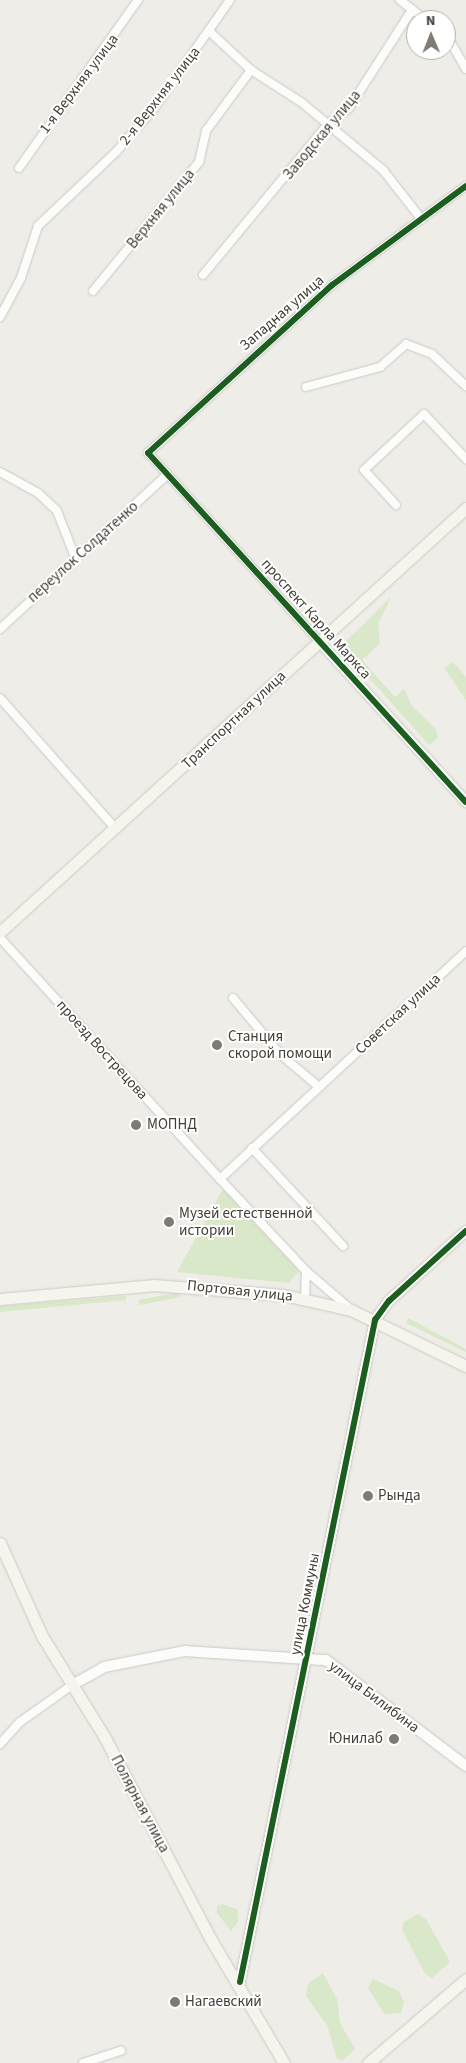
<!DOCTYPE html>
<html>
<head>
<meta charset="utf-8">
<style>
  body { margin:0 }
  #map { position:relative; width:466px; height:2063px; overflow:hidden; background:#eeede7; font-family:"Source Sans 3",sans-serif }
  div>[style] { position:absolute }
  .green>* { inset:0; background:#d9e8c8; transform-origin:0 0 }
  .roads { filter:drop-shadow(0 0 1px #cccac5) drop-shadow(0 0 1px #cccac5) }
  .minor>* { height:8px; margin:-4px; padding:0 4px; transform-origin:4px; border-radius:4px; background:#fcfcfb }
  .tertiary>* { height:10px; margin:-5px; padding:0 5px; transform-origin:5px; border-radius:5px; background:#fcfcfb }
  .secondary>* { height:11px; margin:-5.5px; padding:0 5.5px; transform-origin:5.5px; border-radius:5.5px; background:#f5f4ed }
  .cycleway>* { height:6px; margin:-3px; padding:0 3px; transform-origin:3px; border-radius:3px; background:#1b5e20 }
  .dots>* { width:14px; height:14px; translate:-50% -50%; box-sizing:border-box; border:2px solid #fff; border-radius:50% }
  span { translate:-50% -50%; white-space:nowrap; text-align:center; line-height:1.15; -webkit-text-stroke:4px #fff; paint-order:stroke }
  .street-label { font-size:15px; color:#433e34 }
  .poi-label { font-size:15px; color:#433e34 }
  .left { translate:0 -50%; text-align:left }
  .right { translate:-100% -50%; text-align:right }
  .north { position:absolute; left:406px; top:10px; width:50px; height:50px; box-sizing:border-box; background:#fff; border:1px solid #b4b2ae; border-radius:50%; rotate:359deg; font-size:14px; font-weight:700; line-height:20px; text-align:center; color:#433e34 }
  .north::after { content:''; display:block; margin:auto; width:18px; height:22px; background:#7f7b73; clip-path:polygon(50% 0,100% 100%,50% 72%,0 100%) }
</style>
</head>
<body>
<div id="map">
  <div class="green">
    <div style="clip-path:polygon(391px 597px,378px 624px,380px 643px,362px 660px,395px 697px,404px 689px,412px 706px,436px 729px,438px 738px,429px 745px,341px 646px)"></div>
    <div style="clip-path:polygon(453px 662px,466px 677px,466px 700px,444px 668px)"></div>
    <div style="clip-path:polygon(223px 1189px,299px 1271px,289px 1283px,177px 1272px)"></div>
    <div style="left:180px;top:1292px;width:5px;height:42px;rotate:79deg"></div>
    <div style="clip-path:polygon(126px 1296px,126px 1300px,0 1312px,0 1306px)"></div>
    <div style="clip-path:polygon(408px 1318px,466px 1349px,466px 1352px,406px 1323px)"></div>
    <div style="clip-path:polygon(223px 1904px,238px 1910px,238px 1922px,231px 1931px,217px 1913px,217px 1906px)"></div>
    <div style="clip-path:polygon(418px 1914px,426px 1919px,450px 1962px,432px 1978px,425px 1974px,402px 1929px,404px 1922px)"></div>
    <div style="clip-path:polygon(323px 1973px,337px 1999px,340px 2023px,355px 2049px,343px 2060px,337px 2059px,327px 2025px,306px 1996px,308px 1984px)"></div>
    <div style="clip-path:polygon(373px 1979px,399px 1991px,404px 2002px,401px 2013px,384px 2014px,368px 1988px)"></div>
  </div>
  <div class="roads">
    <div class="minor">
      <div style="left:400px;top:0;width:33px;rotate:38deg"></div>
      <div style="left:211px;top:33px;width:54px;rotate:42.8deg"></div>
      <div style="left:251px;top:70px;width:59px;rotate:32.6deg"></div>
      <div style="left:301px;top:102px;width:107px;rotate:39.7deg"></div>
      <div style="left:383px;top:170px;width:63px;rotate:52deg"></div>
      <div style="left:446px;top:34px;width:40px;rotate:60.3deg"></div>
      <div style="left:19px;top:168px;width:206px;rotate:-54.7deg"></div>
      <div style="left:203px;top:275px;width:195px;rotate:-50.4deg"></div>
      <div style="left:327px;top:125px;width:28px;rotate:-38deg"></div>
      <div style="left:349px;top:108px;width:117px;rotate:-57.3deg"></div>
      <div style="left:93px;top:291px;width:167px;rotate:-50.6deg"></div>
      <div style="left:199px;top:162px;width:32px;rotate:-77deg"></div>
      <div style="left:206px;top:131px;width:76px;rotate:-53.6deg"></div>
      <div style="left:0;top:317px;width:44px;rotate:-61.7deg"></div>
      <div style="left:21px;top:278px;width:55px;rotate:-71.9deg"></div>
      <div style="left:38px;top:226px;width:108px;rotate:-43.5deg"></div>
      <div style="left:116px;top:152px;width:60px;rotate:-49.1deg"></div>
      <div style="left:155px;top:107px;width:131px;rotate:-55deg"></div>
      <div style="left:306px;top:387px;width:77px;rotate:-15.1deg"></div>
      <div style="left:380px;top:367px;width:35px;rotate:-41deg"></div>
      <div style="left:406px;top:344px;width:28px;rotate:21deg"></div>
      <div style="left:432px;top:354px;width:47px;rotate:43.3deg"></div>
      <div style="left:0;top:472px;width:43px;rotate:28.9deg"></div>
      <div style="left:38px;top:493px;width:26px;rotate:43deg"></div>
      <div style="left:57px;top:511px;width:49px;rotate:68.6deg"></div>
      <div style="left:396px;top:505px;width:47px;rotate:-132.4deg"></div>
      <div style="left:364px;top:470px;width:82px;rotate:-43deg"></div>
      <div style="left:424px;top:414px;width:62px;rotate:47deg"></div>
      <div style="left:0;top:629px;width:227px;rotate:-42.7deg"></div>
      <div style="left:320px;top:642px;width:256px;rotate:-132.3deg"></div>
      <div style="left:148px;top:453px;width:249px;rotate:-42.4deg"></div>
      <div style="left:332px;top:285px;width:167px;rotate:-36.5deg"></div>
      <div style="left:0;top:698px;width:175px;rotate:48.5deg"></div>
      <div style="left:0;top:938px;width:326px;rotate:47.6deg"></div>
      <div style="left:220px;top:1179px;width:126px;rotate:46.9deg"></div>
      <div style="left:306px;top:1271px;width:55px;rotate:40.6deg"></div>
      <div style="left:233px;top:998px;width:73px;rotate:50deg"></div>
      <div style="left:280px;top:1054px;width:50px;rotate:40.1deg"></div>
      <div style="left:252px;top:1148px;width:134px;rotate:47.1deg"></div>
      <div style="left:220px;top:1179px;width:335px;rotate:-42.8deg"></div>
      <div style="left:305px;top:1298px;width:27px;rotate:-88deg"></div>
      <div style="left:0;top:1744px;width:30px;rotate:-48deg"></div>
      <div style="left:20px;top:1722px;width:64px;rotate:-35.4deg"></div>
      <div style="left:83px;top:2063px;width:40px;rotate:-18deg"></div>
    </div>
    <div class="tertiary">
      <div style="left:320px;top:642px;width:217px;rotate:47.6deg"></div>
      <div style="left:72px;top:1685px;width:37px;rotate:-29deg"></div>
      <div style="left:104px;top:1667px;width:83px;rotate:-11.2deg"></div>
      <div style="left:185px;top:1651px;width:141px;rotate:3.7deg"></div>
      <div style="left:326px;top:1660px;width:176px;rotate:37.1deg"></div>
      <div style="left:240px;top:1982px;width:676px;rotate:-78.47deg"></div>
      <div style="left:375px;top:1320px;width:24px;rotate:-54deg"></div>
      <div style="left:389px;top:1301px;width:104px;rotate:-42.3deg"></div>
    </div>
    <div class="secondary">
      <div style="left:0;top:932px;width:630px;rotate:-42.3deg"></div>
      <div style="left:0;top:1299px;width:155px;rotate:-5.2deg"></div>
      <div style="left:154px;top:1285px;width:130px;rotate:4.4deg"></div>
      <div style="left:284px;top:1295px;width:69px;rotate:12.6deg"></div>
      <div style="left:351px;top:1310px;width:128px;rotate:26deg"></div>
      <div style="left:0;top:1543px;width:102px;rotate:65.7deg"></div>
      <div style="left:42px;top:1636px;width:118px;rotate:58.2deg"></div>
      <div style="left:104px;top:1736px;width:228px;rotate:62.3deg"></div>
      <div style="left:210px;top:1938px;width:145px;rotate:59.4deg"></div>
      <div style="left:368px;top:2063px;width:129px;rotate:-40.6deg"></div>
    </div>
  </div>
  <div class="cycleway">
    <div style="left:466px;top:186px;width:167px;rotate:143.5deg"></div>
    <div style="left:332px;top:285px;width:249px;rotate:137.6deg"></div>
    <div style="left:148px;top:453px;width:472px;rotate:47.7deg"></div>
    <div style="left:240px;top:1982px;width:676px;rotate:-78.47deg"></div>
    <div style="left:375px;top:1320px;width:24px;rotate:-54deg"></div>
    <div style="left:389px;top:1301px;width:104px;rotate:-42.3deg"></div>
  </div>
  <div class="dots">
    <div style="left:217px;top:1045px;background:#7f7b73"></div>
    <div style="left:136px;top:1125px;background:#7f7b73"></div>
    <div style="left:169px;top:1222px;background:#7f7b73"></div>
    <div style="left:368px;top:1496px;background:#7f7b73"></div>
    <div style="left:394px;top:1739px;background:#7f7b73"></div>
    <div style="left:175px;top:2002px;background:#7f7b73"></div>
  </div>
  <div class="street-label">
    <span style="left:79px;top:84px;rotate:-53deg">1-я Верхняя улица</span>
    <span style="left:160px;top:96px;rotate:-52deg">2-я Верхняя улица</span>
    <span style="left:322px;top:135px;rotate:-50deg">Заводская улица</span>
    <span style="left:161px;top:209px;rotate:-51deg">Верхняя улица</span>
    <span style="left:282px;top:313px;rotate:-41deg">Западная улица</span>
    <span style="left:83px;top:552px;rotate:-42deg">переулок Солдатенко</span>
    <span style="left:316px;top:619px;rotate:48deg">проспект Карла Маркса</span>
    <span style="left:234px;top:720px;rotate:-43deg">Транспортная улица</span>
    <span style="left:398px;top:1014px;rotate:-43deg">Советская улица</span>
    <span style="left:102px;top:1050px;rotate:48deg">проезд Вострецова</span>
    <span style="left:240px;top:1291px;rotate:6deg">Портовая улица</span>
    <span style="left:305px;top:1604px;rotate:-79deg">улица Коммуны</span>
    <span style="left:374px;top:1697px;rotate:37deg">улица Билибина</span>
    <span style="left:140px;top:1804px;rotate:62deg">Полярная улица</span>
  </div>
  <div class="poi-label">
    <span class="left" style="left:228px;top:1045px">Станция<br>скорой помощи</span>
    <span class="left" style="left:147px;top:1125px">МОПНД</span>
    <span class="left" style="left:179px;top:1222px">Музей естественной<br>истории</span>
    <span class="left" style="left:378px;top:1496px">Рында</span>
    <span class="right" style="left:383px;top:1739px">Юнилаб</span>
    <span class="left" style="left:185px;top:2002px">Нагаевский</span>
  </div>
  <div class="north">N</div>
</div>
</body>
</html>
